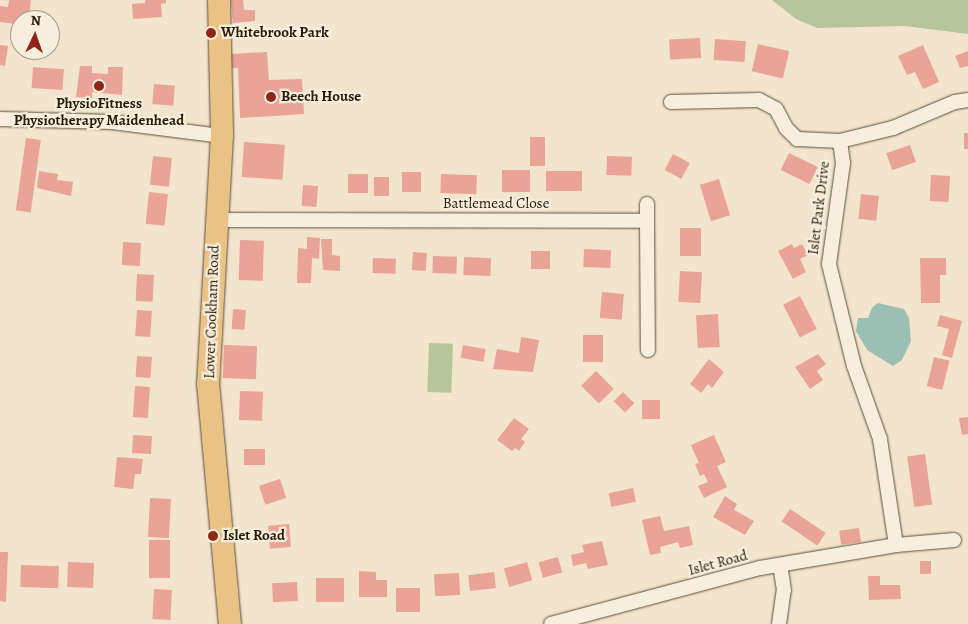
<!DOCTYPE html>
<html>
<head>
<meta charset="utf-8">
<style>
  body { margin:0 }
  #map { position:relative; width:968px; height:624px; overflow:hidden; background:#f3e5cd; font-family:Alegreya,serif }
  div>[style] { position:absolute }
  .green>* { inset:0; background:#b6c59c; transform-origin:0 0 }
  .water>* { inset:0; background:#9cbfb3 }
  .building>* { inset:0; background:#e9a397; transform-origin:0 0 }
  .roads { filter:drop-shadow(0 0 1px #5c4e38) drop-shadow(0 0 1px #5c4e38) }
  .minor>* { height:14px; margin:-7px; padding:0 7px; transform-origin:7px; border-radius:7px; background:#f7eede }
  .primary>* { height:22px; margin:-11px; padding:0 11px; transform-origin:11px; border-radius:11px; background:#eac286 }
  .dots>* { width:14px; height:14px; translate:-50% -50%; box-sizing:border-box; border:2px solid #f7eede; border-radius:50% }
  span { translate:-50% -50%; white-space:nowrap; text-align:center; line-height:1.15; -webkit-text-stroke:4.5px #f7eede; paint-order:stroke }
  .poi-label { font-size:15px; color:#2a1b06; font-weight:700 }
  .left { translate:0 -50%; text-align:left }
  .street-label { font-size:15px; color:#2a1b06 }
  .north { position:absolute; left:10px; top:10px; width:50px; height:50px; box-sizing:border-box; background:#f7eede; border:1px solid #a59a88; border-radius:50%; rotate:3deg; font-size:14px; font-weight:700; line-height:20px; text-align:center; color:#2a1b06 }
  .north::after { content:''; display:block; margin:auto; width:18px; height:22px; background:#8f2418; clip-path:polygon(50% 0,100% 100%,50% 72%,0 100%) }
</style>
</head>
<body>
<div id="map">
  <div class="green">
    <div style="clip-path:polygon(772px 0,968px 0,968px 34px,904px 26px,817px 28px,796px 19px)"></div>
    <div style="left:429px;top:343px;width:24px;height:49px;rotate:2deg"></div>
  </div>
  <div class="water">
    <div style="clip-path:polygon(878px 303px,904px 309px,909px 318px,911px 341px,902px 360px,893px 366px,867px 350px,856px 331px,858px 318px,868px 318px,872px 308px)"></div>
  </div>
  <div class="building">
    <div style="clip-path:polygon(9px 0,31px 0,29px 20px,17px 19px,16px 24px,0 22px,0 6px,8px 7px)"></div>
    <div style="clip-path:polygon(145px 0,166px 0,166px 3px,161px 4px,162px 17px,133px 19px,132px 4px,145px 3px)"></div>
    <div style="clip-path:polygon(231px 0,243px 0,244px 10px,255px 10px,255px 21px,233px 23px)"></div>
    <div style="left:700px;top:38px;width:20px;height:31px;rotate:87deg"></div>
    <div style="left:715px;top:39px;width:31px;height:21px;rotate:4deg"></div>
    <div style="left:758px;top:44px;width:32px;height:28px;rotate:13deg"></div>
    <div style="clip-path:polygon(0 45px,8px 46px,5px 66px,0 65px)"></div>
    <div style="clip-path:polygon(923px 45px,939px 82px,923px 89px,915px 72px,907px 75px,898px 56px)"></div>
    <div style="clip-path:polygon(968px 51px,968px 66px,960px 68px,955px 56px)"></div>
    <div style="clip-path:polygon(267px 52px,269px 80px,302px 79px,304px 114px,240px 118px,238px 68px,232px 68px,231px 54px)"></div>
    <div style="clip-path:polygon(80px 66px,92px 66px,92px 73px,108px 74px,108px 67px,123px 67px,122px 95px,92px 92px,92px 98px,76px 97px)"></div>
    <div style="left:33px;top:67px;width:31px;height:21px;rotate:4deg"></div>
    <div style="left:154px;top:84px;width:21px;height:20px;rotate:5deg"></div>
    <div style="left:964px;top:133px;width:4px;height:16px"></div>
    <div style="left:530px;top:137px;width:15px;height:29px"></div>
    <div style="left:26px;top:138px;width:15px;height:73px;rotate:8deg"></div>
    <div style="left:244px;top:142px;width:41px;height:35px;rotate:4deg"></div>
    <div style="left:910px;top:145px;width:18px;height:25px;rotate:71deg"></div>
    <div style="left:789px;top:153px;width:32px;height:19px;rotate:26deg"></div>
    <div style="left:673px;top:154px;width:19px;height:18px;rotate:28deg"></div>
    <div style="left:153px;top:156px;width:19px;height:29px;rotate:6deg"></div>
    <div style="left:607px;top:156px;width:25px;height:19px;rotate:2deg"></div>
    <div style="left:502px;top:170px;width:28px;height:22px"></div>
    <div style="clip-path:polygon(39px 171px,58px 174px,57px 180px,73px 182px,71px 196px,37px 188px)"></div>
    <div style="left:546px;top:171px;width:36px;height:20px"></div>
    <div style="left:402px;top:172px;width:19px;height:20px"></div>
    <div style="left:348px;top:174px;width:20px;height:19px"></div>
    <div style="left:441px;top:174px;width:36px;height:19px;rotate:2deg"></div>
    <div style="left:931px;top:175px;width:19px;height:26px;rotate:3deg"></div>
    <div style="left:374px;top:177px;width:15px;height:19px"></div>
    <div style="left:719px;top:179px;width:38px;height:20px;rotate:73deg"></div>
    <div style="left:303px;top:185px;width:15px;height:21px;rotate:4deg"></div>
    <div style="left:149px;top:192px;width:19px;height:32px;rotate:6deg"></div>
    <div style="left:861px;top:194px;width:18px;height:25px;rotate:6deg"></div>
    <div style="left:680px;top:228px;width:21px;height:28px"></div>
    <div style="clip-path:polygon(307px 237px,320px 238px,319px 259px,312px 258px,311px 283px,297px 283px,298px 248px,307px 249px)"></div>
    <div style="clip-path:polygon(321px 239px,332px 239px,332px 255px,340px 256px,340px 271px,323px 270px)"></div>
    <div style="left:240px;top:240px;width:24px;height:40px;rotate:2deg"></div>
    <div style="left:123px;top:242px;width:18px;height:23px;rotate:3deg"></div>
    <div style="clip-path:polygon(792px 244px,794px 248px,802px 244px,808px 255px,800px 259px,806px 272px,793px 279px,778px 251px)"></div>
    <div style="left:584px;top:249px;width:27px;height:18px;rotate:2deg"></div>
    <div style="left:531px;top:251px;width:19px;height:18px"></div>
    <div style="left:413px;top:252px;width:14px;height:18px;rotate:4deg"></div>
    <div style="left:433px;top:256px;width:24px;height:17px;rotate:2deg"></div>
    <div style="left:464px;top:257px;width:27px;height:18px;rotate:2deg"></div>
    <div style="left:373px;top:258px;width:23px;height:15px;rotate:2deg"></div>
    <div style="clip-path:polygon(920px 258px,946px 258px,946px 275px,940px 275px,940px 303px,921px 303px)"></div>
    <div style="left:680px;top:271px;width:22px;height:31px;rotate:3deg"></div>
    <div style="left:137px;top:274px;width:17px;height:27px;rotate:3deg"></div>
    <div style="left:602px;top:292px;width:22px;height:26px;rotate:5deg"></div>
    <div style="left:800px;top:296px;width:37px;height:19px;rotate:63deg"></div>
    <div style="left:233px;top:309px;width:13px;height:20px;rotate:4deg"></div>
    <div style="left:137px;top:310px;width:15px;height:26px;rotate:4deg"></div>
    <div style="left:718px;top:314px;width:33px;height:22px;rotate:87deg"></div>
    <div style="clip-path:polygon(940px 315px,962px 321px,952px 358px,942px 355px,949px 329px,937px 326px)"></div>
    <div style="left:583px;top:335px;width:20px;height:27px"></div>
    <div style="clip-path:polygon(521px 337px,539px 340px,533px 372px,493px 369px,497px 349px,519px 353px)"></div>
    <div style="left:224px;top:345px;width:33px;height:33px;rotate:2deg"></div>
    <div style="left:463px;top:345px;width:23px;height:13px;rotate:10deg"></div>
    <div style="clip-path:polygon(818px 354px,826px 364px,817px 371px,823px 380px,810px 389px,795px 367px)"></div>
    <div style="left:137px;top:356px;width:15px;height:21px;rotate:4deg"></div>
    <div style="left:934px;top:357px;width:16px;height:30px;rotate:14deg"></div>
    <div style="clip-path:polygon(709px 359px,724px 372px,712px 388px,708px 384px,701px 393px,690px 384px)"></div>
    <div style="left:596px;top:371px;width:25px;height:21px;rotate:45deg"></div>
    <div style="left:135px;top:386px;width:15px;height:31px;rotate:4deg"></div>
    <div style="left:240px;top:391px;width:23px;height:29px;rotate:2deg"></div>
    <div style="left:623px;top:392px;width:16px;height:13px;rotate:45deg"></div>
    <div style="left:642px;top:400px;width:18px;height:19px"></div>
    <div style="clip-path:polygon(968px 417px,968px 434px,962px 435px,959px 418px)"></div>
    <div style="clip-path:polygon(514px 418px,529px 429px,521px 439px,525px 442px,519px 451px,515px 448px,512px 451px,497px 440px)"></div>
    <div style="left:133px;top:435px;width:19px;height:18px;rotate:3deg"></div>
    <div style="clip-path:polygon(714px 435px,726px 462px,717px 466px,727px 487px,704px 498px,698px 486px,708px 482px,704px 474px,700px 476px,695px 464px,699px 463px,691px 445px)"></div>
    <div style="left:244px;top:449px;width:21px;height:16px"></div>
    <div style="left:925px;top:454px;width:51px;height:18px;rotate:82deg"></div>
    <div style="clip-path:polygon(117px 457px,143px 459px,141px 474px,135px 474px,133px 489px,114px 487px)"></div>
    <div style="left:280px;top:479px;width:20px;height:22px;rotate:72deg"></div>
    <div style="left:633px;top:488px;width:14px;height:25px;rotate:78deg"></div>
    <div style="clip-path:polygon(725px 496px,737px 504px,734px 510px,754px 521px,745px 535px,713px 517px)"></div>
    <div style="left:150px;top:498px;width:21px;height:39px;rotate:3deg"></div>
    <div style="left:790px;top:509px;width:43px;height:15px;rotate:34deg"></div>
    <div style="clip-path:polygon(660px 516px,664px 531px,689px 526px,693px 545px,680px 548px,678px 542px,660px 547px,661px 553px,650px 555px,642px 520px)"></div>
    <div style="left:289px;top:524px;width:23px;height:21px;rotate:85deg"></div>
    <div style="left:859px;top:528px;width:14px;height:20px;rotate:82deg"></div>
    <div style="left:149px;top:540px;width:21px;height:38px"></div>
    <div style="clip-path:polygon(602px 541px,608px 565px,588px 569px,586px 563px,573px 566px,571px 555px,584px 552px,582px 545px)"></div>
    <div style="clip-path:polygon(0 552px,8px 552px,6px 602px,0 601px)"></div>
    <div style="left:558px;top:557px;width:16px;height:20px;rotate:75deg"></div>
    <div style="left:920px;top:561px;width:11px;height:13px"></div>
    <div style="left:68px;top:562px;width:26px;height:25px;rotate:2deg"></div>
    <div style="left:527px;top:562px;width:19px;height:24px;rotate:74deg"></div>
    <div style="left:21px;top:565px;width:38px;height:22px;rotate:2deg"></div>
    <div style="clip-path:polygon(359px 571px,376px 572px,376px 580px,387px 580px,387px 597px,359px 597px)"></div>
    <div style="left:494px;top:572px;width:16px;height:26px;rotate:83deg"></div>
    <div style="left:459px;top:573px;width:22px;height:25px;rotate:87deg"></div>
    <div style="clip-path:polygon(868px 576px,880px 576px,880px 585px,900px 585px,901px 599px,869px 600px)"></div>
    <div style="left:316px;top:578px;width:28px;height:24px"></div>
    <div style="left:297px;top:582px;width:19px;height:25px;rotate:87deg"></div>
    <div style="left:420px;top:588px;width:24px;height:24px;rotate:90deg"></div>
    <div style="left:154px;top:589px;width:18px;height:30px;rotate:3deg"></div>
  </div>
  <div class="roads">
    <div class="minor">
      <div style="left:671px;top:102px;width:88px;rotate:-1.3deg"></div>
      <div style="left:759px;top:100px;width:19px;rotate:28deg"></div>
      <div style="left:776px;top:109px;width:21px;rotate:62deg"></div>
      <div style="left:786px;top:128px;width:16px;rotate:45deg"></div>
      <div style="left:797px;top:139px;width:43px;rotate:2.7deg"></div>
      <div style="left:0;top:119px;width:112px;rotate:1.5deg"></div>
      <div style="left:112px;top:122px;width:111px;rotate:7.3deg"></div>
      <div style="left:216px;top:220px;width:431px;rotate:0.1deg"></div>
      <div style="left:647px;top:221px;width:129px;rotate:89.6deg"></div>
      <div style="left:647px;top:221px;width:17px;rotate:-90deg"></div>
      <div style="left:954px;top:540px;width:58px;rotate:175.1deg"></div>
      <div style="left:896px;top:545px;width:107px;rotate:-98.6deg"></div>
      <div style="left:880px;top:439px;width:77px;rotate:-109.6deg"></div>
      <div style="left:854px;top:366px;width:105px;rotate:-103.8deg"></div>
      <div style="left:829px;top:264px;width:102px;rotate:-82.1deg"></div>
      <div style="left:843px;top:163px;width:22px;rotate:-98deg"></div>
      <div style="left:840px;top:141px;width:55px;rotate:-13.8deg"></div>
      <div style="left:893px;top:128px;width:67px;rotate:-22.8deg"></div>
      <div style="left:955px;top:102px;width:13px;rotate:-9deg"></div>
      <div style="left:551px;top:624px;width:216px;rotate:-15deg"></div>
      <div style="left:760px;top:568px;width:138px;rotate:-9.6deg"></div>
      <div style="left:779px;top:624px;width:34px;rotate:-82deg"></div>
      <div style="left:784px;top:590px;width:25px;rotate:-99deg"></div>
    </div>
    <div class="primary">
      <div style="left:219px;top:0;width:136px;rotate:88.7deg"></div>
      <div style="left:222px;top:136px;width:247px;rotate:93.2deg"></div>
      <div style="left:208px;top:383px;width:242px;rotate:84.8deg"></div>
    </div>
  </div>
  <div class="dots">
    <div style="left:211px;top:33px;background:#8f2418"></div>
    <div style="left:99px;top:86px;background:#8f2418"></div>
    <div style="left:271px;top:97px;background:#8f2418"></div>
    <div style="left:213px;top:536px;background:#8f2418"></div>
  </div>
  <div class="poi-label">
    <span class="left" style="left:221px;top:33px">Whitebrook Park</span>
    <span class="left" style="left:281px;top:97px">Beech House</span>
    <span style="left:99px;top:112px">PhysioFitness<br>Physiotherapy Maidenhead</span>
    <span class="left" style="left:223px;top:536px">Islet Road</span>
  </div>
  <div class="street-label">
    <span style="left:496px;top:204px">Battlemead Close</span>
    <span style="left:819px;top:208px;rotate:-83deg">Islet Park Drive</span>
    <span style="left:212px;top:312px;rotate:-88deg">Lower Cookham Road</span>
    <span style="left:718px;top:563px;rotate:-15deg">Islet Road</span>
  </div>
  <div class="north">N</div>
</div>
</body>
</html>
